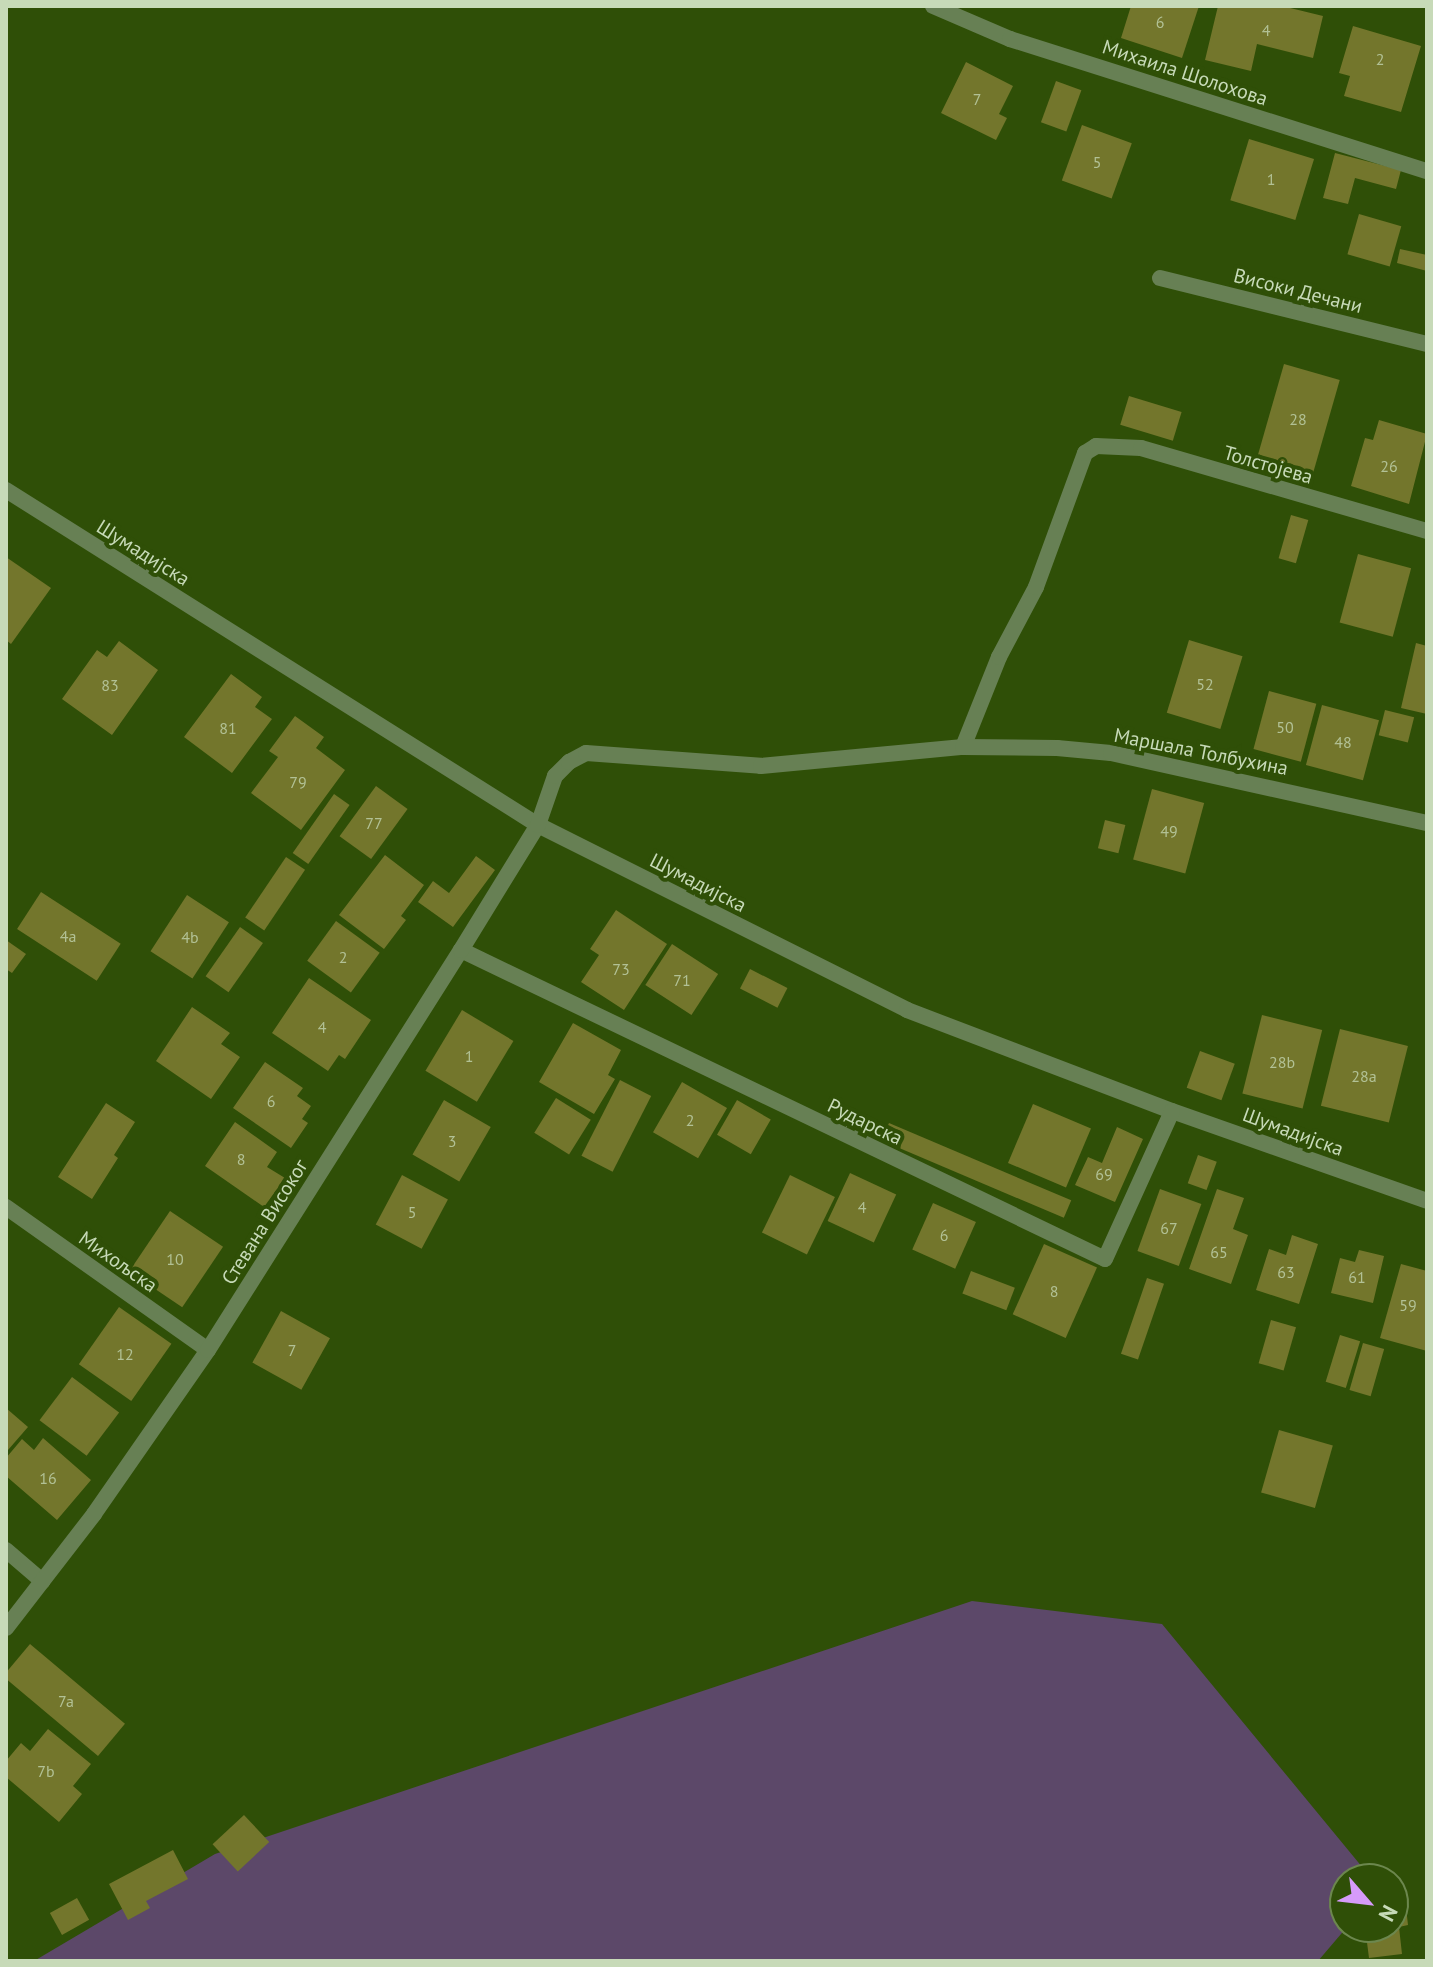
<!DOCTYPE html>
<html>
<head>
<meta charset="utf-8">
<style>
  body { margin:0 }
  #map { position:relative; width:1433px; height:1967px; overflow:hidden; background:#2f4f07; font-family:"PT Sans",sans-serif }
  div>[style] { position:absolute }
  .green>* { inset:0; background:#5c4869 }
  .building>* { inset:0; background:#73762c; transform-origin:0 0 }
  .minor>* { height:16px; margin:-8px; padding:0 8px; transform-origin:8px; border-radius:8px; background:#678054 }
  span { translate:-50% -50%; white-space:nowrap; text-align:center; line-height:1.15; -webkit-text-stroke:8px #2f4f07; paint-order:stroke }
  .number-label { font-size:16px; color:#b2c195 }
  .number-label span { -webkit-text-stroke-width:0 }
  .street-label { font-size:20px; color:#c7dab8 }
  .frame { position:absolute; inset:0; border:8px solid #c7dab8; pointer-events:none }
  .north { position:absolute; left:1329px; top:1863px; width:80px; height:80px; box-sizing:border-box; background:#2f4f07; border:2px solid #6c874e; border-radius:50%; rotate:118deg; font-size:22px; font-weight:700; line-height:32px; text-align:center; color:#c7dab8 }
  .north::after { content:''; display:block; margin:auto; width:28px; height:36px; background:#d69bfa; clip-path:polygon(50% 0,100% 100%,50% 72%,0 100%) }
</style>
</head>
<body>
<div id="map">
  <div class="green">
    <div style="clip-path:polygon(972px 1601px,1162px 1624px,1372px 1879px,1345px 1879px,1347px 1927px,1318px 1961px,34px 1961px,215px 1854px)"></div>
  </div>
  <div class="building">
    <div style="clip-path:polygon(1131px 6px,1199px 6px,1182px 58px,1121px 38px)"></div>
    <div style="clip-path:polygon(1218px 6px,1282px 6px,1323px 16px,1313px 58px,1257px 44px,1251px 71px,1205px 60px)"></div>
    <div style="clip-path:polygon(1353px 26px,1421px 46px,1401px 112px,1344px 96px,1350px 76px,1339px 73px)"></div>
    <div style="clip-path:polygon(966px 62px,1013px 86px,999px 114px,1007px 118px,996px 140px,941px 113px)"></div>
    <div style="left:1056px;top:81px;width:27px;height:44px;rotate:20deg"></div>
    <div style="left:1082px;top:125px;width:53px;height:59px;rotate:20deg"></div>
    <div style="left:1249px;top:139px;width:68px;height:64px;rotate:17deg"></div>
    <div style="clip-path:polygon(1335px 153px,1401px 170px,1396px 189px,1355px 178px,1348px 204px,1323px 198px)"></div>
    <div style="left:1359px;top:214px;width:44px;height:42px;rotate:16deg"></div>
    <div style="clip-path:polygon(1400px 249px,1427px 255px,1427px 271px,1397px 263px)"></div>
    <div style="left:1284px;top:364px;width:58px;height:98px;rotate:16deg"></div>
    <div style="left:1129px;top:396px;width:55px;height:30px;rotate:17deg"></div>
    <div style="clip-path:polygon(1379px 420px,1427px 434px,1409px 504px,1351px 486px,1365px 438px,1373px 440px)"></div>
    <div style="left:1291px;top:515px;width:18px;height:45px;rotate:16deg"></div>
    <div style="left:1358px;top:554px;width:55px;height:71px;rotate:15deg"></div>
    <div style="clip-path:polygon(6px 557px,51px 588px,11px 644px,6px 640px)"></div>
    <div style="left:1189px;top:640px;width:56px;height:76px;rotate:17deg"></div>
    <div style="clip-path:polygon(119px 641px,158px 670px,112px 735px,62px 699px,97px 650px,107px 657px)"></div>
    <div style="clip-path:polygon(1416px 643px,1427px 646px,1427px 714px,1401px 708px)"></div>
    <div style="clip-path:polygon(231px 674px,262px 697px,255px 707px,272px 719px,232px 773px,184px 737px)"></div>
    <div style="left:1269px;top:691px;width:49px;height:60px;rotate:15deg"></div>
    <div style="left:1322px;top:705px;width:59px;height:62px;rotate:15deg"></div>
    <div style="left:1385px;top:710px;width:30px;height:26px;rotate:14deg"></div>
    <div style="clip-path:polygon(295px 716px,324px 737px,316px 748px,345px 770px,301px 830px,251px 793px,278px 757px,269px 751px)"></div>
    <div style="left:376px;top:786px;width:39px;height:62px;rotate:36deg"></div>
    <div style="left:1152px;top:789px;width:54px;height:73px;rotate:15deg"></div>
    <div style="left:334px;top:794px;width:19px;height:72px;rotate:35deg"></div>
    <div style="left:1105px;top:820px;width:21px;height:29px;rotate:14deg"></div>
    <div style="clip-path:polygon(385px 855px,424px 885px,401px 916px,406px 920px,384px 949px,339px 915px)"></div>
    <div style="clip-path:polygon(476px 856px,495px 870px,453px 927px,418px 902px,433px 881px,449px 893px)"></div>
    <div style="left:286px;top:857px;width:23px;height:73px;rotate:34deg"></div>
    <div style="left:41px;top:892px;width:95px;height:44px;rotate:33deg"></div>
    <div style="left:187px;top:895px;width:50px;height:67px;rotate:33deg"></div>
    <div style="clip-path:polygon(616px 910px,667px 944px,624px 1010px,581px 982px,599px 955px,590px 949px)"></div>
    <div style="left:336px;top:921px;width:54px;height:49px;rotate:36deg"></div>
    <div style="left:240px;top:927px;width:28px;height:60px;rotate:35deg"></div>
    <div style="clip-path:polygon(6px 940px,26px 954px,12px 973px,6px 969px)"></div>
    <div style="left:672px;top:944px;width:55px;height:49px;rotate:33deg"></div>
    <div style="left:750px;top:969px;width:42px;height:22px;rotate:27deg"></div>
    <div style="clip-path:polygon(309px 978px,371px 1020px,345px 1059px,339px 1055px,328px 1071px,272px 1033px)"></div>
    <div style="clip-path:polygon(192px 1007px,230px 1033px,221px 1044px,240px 1057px,211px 1099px,156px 1061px)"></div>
    <div style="left:462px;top:1010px;width:60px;height:71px;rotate:31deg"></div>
    <div style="left:1262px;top:1015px;width:62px;height:81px;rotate:14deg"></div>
    <div style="clip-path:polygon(573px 1023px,621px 1050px,608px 1075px,615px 1079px,594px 1114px,539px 1082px)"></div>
    <div style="left:1340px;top:1029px;width:70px;height:79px;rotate:14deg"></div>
    <div style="left:1200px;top:1051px;width:37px;height:39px;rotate:20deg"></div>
    <div style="clip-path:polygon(265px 1062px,303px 1088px,297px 1096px,311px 1106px,302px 1119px,308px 1123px,291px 1148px,233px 1108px)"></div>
    <div style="left:620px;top:1080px;width:35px;height:85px;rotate:27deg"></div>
    <div style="left:682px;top:1082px;width:52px;height:58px;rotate:30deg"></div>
    <div style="left:556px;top:1098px;width:41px;height:41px;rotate:32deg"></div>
    <div style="left:444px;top:1100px;width:54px;height:63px;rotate:30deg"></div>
    <div style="left:737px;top:1100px;width:39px;height:40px;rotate:30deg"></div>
    <div style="clip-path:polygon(106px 1103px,135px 1122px,114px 1155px,118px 1158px,92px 1199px,58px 1177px)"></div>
    <div style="left:1033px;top:1104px;width:63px;height:64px;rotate:23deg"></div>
    <div style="clip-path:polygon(235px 1122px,277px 1152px,267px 1167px,285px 1178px,264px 1207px,205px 1166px)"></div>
    <div style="left:889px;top:1123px;width:198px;height:19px;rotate:23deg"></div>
    <div style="clip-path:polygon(1117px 1127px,1143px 1139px,1115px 1202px,1075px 1185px,1088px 1157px,1102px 1163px)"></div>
    <div style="left:1198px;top:1155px;width:20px;height:30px;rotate:20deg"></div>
    <div style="left:850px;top:1173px;width:51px;height:53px;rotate:25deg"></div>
    <div style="left:402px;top:1175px;width:52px;height:56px;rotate:28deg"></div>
    <div style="left:790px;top:1175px;width:50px;height:64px;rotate:26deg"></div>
    <div style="left:1160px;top:1189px;width:44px;height:66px;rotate:20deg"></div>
    <div style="clip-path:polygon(1217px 1189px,1244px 1198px,1233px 1229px,1248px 1235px,1231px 1284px,1189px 1269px)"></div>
    <div style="left:933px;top:1203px;width:47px;height:51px;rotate:24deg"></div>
    <div style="left:170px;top:1211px;width:64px;height:73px;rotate:34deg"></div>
    <div style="clip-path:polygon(1292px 1235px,1318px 1244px,1299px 1304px,1256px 1290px,1269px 1249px,1286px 1255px)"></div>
    <div style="left:1044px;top:1244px;width:58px;height:77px;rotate:24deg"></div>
    <div style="clip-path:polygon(1359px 1250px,1384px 1256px,1373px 1303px,1331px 1293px,1340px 1258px,1355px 1262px)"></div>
    <div style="clip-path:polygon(1401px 1264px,1427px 1271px,1427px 1351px,1380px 1338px)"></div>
    <div style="left:971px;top:1271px;width:47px;height:24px;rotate:21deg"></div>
    <div style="left:1147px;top:1278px;width:18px;height:80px;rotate:19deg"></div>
    <div style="left:119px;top:1307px;width:64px;height:70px;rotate:35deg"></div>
    <div style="left:281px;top:1311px;width:56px;height:59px;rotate:29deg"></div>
    <div style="left:1271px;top:1320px;width:26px;height:45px;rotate:16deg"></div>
    <div style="left:1340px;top:1335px;width:21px;height:49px;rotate:17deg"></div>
    <div style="left:1363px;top:1343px;width:22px;height:49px;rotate:16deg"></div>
    <div style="left:72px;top:1377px;width:59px;height:54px;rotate:37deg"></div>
    <div style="clip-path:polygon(6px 1408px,28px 1427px,8px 1450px,6px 1448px)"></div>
    <div style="left:1279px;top:1430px;width:56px;height:65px;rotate:16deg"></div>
    <div style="clip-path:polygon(43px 1438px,91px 1480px,57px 1520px,6px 1476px,6px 1458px,22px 1439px,34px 1450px)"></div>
    <div style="left:30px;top:1644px;width:124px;height:42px;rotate:40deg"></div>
    <div style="clip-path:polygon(48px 1729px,91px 1764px,73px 1786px,82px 1794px,59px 1822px,6px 1777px,6px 1761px,21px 1743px,30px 1751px)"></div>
    <div style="left:244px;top:1815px;width:37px;height:43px;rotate:47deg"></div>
    <div style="clip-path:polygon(173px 1850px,188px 1879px,146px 1901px,150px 1908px,128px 1920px,109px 1884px)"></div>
    <div style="clip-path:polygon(1389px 1870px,1390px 1879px,1359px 1879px,1358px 1874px)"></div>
    <div style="clip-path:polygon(1404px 1890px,1408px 1925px,1399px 1927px,1402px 1954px,1369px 1958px,1365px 1927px,1393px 1927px,1393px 1891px)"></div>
    <div style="left:77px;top:1898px;width:25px;height:31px;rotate:61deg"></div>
  </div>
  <div class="minor">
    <div style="left:933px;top:6px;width:84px;rotate:23.2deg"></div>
    <div style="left:1010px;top:39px;width:437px;rotate:17.6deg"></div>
    <div style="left:1160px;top:278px;width:275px;rotate:13.9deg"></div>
    <div style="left:6px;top:490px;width:629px;rotate:32.2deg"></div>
    <div style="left:538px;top:825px;width:413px;rotate:26.6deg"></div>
    <div style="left:907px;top:1010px;width:284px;rotate:20.9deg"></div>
    <div style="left:1172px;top:1111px;width:270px;rotate:19.4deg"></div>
    <div style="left:963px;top:747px;width:97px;rotate:-68.2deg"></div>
    <div style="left:999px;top:657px;width:79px;rotate:-62.1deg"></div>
    <div style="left:1036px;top:587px;width:143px;rotate:-69.9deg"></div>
    <div style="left:1085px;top:453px;width:13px;rotate:-32deg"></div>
    <div style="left:1096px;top:446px;width:45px;rotate:2.5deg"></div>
    <div style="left:1141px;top:448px;width:298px;rotate:16.2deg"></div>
    <div style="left:461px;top:950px;width:714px;rotate:25.63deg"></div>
    <div style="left:1105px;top:1259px;width:162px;rotate:-65.6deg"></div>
    <div style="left:6px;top:1207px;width:247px;rotate:35.3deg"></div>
    <div style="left:6px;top:1550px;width:48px;rotate:40.7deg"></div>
    <div style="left:6px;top:1628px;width:144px;rotate:-52.3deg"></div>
    <div style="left:94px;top:1514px;width:200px;rotate:-55.2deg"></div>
    <div style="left:208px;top:1350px;width:473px;rotate:-57.7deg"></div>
    <div style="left:461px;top:950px;width:147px;rotate:-58.4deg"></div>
    <div style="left:538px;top:825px;width:52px;rotate:-70.9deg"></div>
    <div style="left:555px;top:776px;width:20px;rotate:-45deg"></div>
    <div style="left:569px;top:762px;width:19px;rotate:-28deg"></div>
    <div style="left:586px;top:753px;width:175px;rotate:4.2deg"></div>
    <div style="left:761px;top:766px;width:203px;rotate:-5.4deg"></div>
    <div style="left:963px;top:747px;width:94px;rotate:0.6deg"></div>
    <div style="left:1057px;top:748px;width:54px;rotate:5.3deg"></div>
    <div style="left:1111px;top:753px;width:324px;rotate:12.5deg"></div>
  </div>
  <div class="number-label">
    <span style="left:1160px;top:22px">6</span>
    <span style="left:1266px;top:30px">4</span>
    <span style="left:1380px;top:59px">2</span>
    <span style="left:977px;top:99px">7</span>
    <span style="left:1097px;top:162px">5</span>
    <span style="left:1271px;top:179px">1</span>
    <span style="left:1298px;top:419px">28</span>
    <span style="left:1389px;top:466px">26</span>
    <span style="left:1205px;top:684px">52</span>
    <span style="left:110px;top:685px">83</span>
    <span style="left:1285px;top:727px">50</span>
    <span style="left:228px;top:728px">81</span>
    <span style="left:1343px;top:742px">48</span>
    <span style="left:298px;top:782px">79</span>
    <span style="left:374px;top:823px">77</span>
    <span style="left:1169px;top:831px">49</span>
    <span style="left:68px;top:936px">4a</span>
    <span style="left:190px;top:937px">4b</span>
    <span style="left:343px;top:957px">2</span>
    <span style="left:621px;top:969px">73</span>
    <span style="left:682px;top:980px">71</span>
    <span style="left:322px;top:1027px">4</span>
    <span style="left:469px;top:1056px">1</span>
    <span style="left:1282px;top:1062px">28b</span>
    <span style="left:1364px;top:1076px">28a</span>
    <span style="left:271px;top:1101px">6</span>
    <span style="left:690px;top:1120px">2</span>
    <span style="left:452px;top:1141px">3</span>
    <span style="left:241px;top:1159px">8</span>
    <span style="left:1104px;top:1174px">69</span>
    <span style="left:862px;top:1207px">4</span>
    <span style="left:412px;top:1212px">5</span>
    <span style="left:1169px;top:1228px">67</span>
    <span style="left:944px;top:1235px">6</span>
    <span style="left:1219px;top:1252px">65</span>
    <span style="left:175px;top:1259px">10</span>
    <span style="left:1286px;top:1272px">63</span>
    <span style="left:1357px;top:1277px">61</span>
    <span style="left:1054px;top:1291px">8</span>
    <span style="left:1408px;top:1305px">59</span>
    <span style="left:292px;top:1350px">7</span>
    <span style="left:125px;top:1354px">12</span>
    <span style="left:48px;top:1478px">16</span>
    <span style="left:66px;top:1701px">7a</span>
    <span style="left:46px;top:1771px">7b</span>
  </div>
  <div class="street-label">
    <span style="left:1185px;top:73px;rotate:18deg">Михаила Шолохова</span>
    <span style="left:1298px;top:291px;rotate:14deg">Високи Дечани</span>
    <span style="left:1268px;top:465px;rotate:16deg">Толстојева</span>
    <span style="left:143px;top:553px;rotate:32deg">Шумадијска</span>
    <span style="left:1201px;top:752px;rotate:11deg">Маршала Толбухина</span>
    <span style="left:698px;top:883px;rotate:27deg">Шумадијска</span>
    <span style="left:865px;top:1122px;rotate:26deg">Рударска</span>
    <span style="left:1293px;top:1132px;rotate:20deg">Шумадијска</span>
    <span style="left:265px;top:1222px;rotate:-58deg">Стевана Високог</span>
    <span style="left:118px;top:1262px;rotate:35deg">Михољска</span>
  </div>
  <div class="frame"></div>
  <div class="north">N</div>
</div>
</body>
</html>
